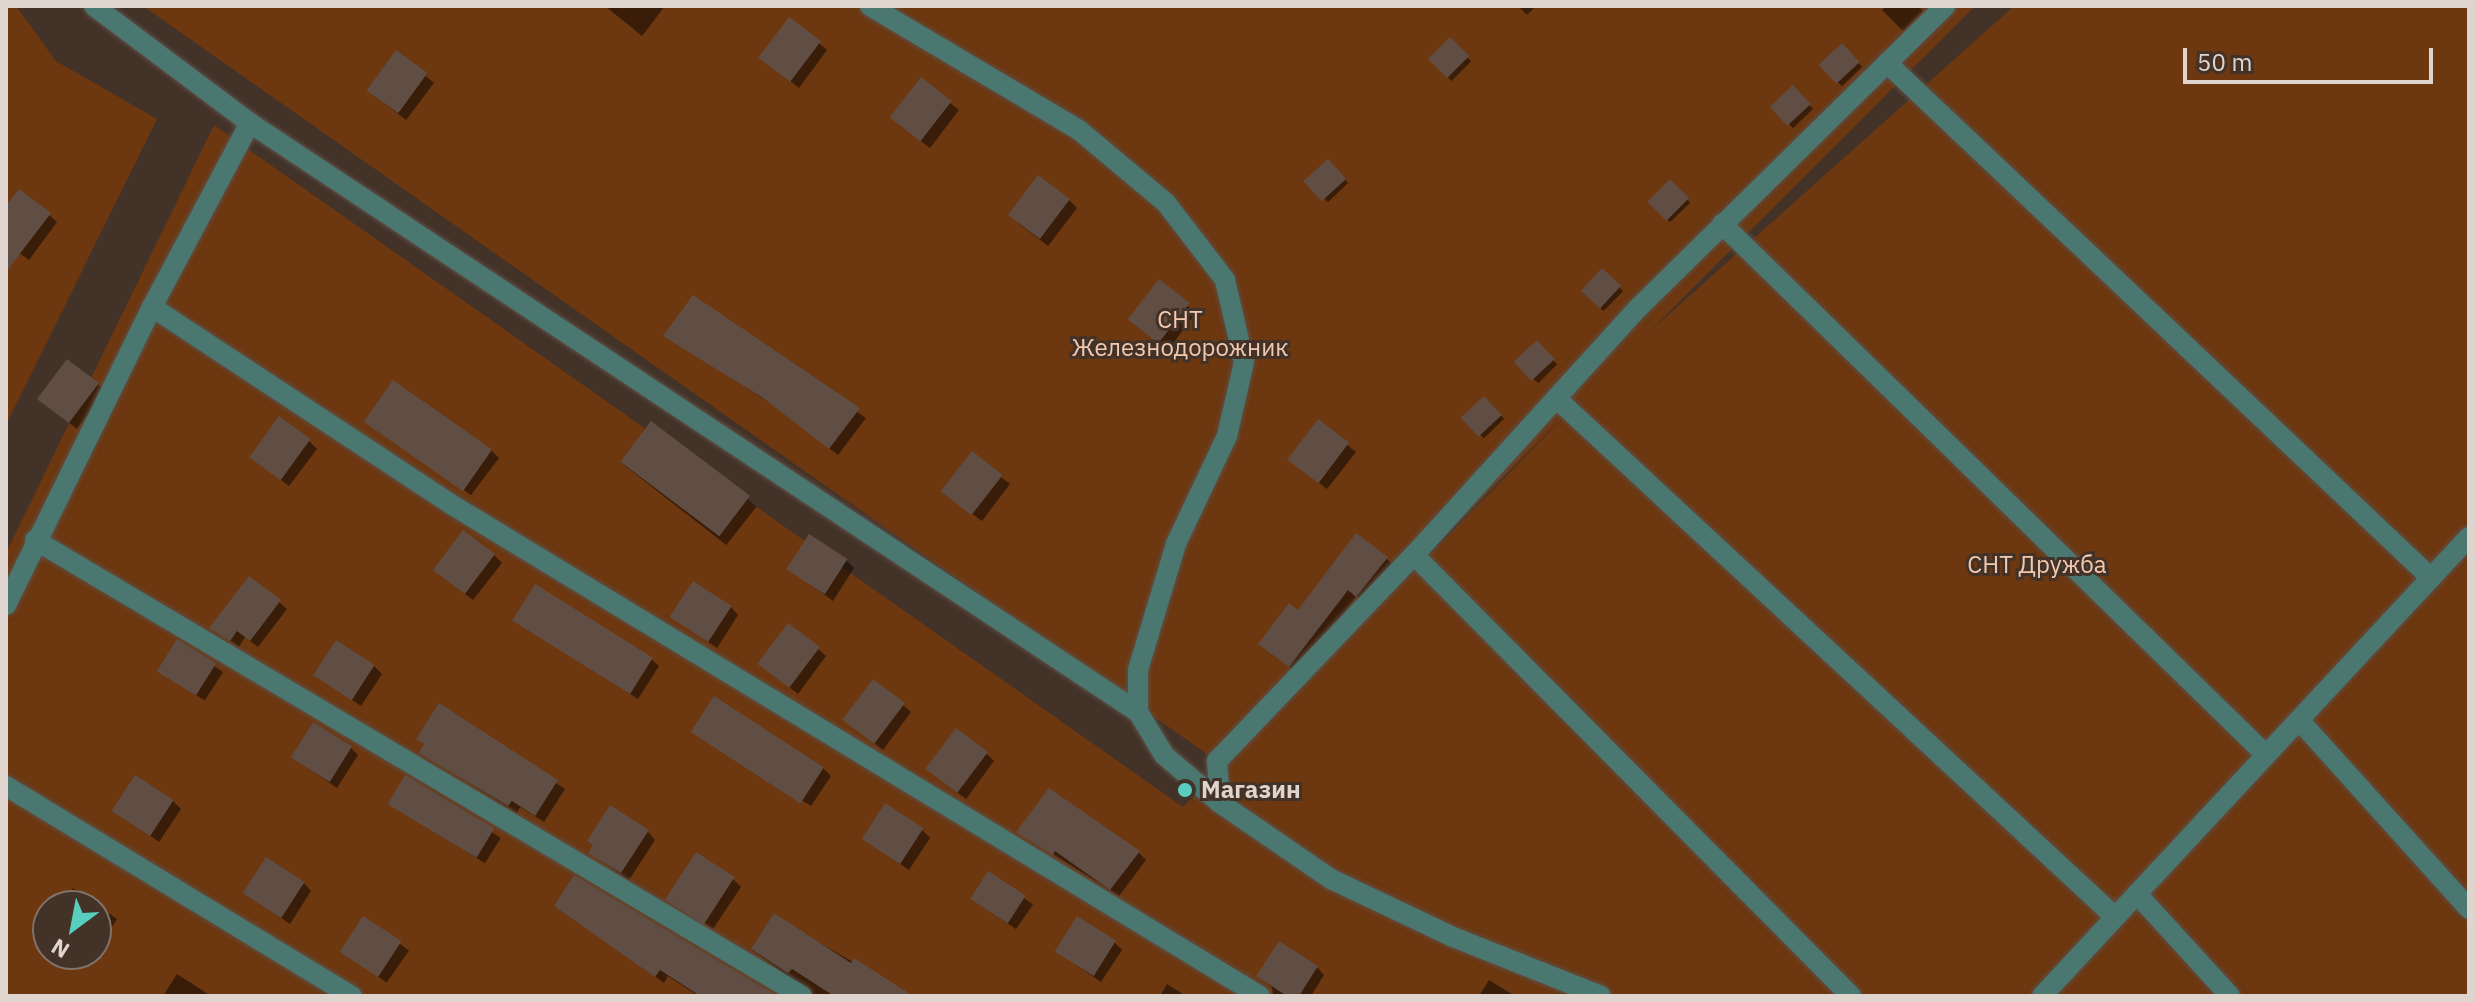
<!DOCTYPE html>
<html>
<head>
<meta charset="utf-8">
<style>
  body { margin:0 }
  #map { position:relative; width:2475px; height:1002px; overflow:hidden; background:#423228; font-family:"IBM Plex Sans",sans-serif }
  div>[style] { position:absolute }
  .green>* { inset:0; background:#6d370f }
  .shadow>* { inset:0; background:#0007; transform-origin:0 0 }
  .building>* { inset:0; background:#604e44; transform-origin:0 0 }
  .roads { filter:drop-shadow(0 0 2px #5e4f46) drop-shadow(0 0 2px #5e4f46) }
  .minor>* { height:20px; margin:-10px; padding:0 10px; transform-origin:10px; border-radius:10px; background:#4a7870 }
  .dots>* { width:22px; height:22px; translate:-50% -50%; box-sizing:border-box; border:4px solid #423228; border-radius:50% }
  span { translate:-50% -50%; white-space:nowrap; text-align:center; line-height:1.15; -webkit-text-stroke:6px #423228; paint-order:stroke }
  .park-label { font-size:24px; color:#f2c8af }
  .poi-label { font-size:24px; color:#dfd5ce; font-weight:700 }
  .left { translate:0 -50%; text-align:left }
  .frame { position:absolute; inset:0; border:8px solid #dfd5ce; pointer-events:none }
  .north { position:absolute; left:32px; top:890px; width:80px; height:80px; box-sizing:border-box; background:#423228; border:2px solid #81736a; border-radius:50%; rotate:212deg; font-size:22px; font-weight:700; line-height:32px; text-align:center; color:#dfd5ce }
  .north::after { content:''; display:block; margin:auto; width:28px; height:36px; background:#59cebe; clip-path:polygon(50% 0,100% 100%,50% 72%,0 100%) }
  .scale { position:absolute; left:2183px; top:48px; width:250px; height:36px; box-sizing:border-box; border:4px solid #dfd5ce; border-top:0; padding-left:10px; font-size:24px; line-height:28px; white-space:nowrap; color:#dfd5ce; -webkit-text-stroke:6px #423228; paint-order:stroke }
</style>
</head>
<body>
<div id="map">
  <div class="green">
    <div style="clip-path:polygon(6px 6px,16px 6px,56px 61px,157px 119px,6px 425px)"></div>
    <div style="clip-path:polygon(evenodd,143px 6px,1975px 6px,1648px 333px,2014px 6px,2469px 6px,2469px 996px,6px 996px,6px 553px,214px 125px,1183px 807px,1570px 411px,1217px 761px,143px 6px,48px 906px,96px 906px,96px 954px,48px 954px,48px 906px)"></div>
  </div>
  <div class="shadow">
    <div style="clip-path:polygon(605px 6px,665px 6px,642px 36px)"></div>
    <div style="clip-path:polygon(1518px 6px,1536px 6px,1527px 15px)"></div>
    <div style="clip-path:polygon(1887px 6px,1918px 6px,1923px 11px,1903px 31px,1882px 10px)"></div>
    <div style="clip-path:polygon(790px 20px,827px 50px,799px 88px,769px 65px)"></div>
    <div style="left:1450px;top:40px;width:30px;height:28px;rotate:45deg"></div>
    <div style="left:1842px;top:46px;width:29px;height:28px;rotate:46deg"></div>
    <div style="clip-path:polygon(397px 52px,434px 83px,406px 120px,376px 97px)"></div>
    <div style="clip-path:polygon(921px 80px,959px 110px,930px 148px,900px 125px)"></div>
    <div style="left:1793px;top:88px;width:29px;height:28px;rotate:46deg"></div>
    <div style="left:1328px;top:162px;width:29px;height:28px;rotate:46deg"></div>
    <div style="left:1670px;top:182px;width:29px;height:28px;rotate:46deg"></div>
    <div style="clip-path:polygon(1069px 200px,1077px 208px,1048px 246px,1018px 223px)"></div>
    <div style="clip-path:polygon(6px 209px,49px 215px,57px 222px,29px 260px,6px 243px)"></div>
    <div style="left:1602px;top:270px;width:30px;height:28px;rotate:45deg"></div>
    <div style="clip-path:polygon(1159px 282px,1196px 313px,1168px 350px,1138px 327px)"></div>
    <div style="clip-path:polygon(694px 298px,866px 418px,838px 455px,773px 405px,665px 335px)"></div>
    <div style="left:1536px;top:343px;width:30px;height:27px;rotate:45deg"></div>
    <div style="clip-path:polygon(98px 384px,105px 392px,77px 429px,40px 399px)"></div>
    <div style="left:1484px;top:398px;width:29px;height:28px;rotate:46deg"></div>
    <div style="clip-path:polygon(365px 420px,491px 450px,499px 458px,471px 495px)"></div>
    <div style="clip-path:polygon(1318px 421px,1356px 452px,1327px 489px,1297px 466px)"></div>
    <div style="left:651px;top:424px;width:134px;height:49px;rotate:38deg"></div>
    <div style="clip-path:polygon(309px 441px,317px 449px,289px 486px,259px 464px)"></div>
    <div style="clip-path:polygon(972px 454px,1010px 484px,982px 521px,952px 499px)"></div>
    <div style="clip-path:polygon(494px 555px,502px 563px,473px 600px,443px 577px)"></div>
    <div style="clip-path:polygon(1386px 558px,1394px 566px,1365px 603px,1357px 596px,1297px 673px,1268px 651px,1298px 613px)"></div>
    <div style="clip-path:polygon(846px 560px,854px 568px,833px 601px,789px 569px)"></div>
    <div style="clip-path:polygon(279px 602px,287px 609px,258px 647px,245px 637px,239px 647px,212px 628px)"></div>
    <div style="clip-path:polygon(731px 607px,738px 615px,717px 648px,672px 617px)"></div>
    <div style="clip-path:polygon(515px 620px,651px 659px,659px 666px,638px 699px)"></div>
    <div style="left:177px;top:642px;width:55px;height:34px;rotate:33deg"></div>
    <div style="clip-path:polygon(818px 649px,826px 656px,798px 694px,768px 671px)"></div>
    <div style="clip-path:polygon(374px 666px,382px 674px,361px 706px,316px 675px)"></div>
    <div style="clip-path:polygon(903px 705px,911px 712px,883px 750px,853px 727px)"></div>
    <div style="clip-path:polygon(439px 706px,565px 789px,544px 822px,520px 807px,517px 813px,421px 753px,426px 746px,418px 738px)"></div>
    <div style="clip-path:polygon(694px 732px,823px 768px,831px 776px,811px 806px)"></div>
    <div style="clip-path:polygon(351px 748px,358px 755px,337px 788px,292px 757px)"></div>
    <div style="clip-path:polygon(987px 754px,994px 761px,966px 799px,936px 776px)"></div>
    <div style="left:405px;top:778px;width:113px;height:30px;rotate:32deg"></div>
    <div style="clip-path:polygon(173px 801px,181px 809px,159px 842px,115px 810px)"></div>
    <div style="clip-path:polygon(922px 830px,930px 838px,909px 870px,864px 839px)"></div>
    <div style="clip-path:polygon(648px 832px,655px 840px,629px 880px,590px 853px,595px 847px,589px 841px)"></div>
    <div style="clip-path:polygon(1018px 832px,1139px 853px,1146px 860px,1119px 896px)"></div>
    <div style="left:988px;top:873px;width:55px;height:30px;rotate:35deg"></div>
    <div style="clip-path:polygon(733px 879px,741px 887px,713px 929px,668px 899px)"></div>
    <div style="clip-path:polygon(304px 883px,311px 891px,290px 924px,245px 893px)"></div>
    <div style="clip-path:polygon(73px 888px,117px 919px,96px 952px,96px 906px,61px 906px)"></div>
    <div style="clip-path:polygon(556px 906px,773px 996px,698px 996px,668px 976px,664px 983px)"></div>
    <div style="clip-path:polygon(774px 916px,892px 985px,897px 996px,815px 996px,752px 950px)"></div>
    <div style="left:364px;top:919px;width:55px;height:39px;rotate:35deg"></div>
    <div style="clip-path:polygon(1114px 942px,1122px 950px,1101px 982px,1056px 951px)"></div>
    <div style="clip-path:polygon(1317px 967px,1324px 975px,1311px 996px,1273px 996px,1272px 987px,1259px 976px)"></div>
    <div style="clip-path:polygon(177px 974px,211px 996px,163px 996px)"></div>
    <div style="clip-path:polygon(1489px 980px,1515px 996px,1479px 996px)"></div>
    <div style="clip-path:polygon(1167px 984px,1186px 996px,1160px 996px)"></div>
  </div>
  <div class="building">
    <div style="left:789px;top:17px;width:40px;height:51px;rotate:37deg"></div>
    <div style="left:1450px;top:37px;width:27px;height:31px;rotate:45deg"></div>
    <div style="left:1842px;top:43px;width:26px;height:32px;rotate:47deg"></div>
    <div style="left:396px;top:50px;width:39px;height:50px;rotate:36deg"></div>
    <div style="left:921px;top:77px;width:39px;height:51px;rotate:38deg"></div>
    <div style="left:1793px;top:85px;width:26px;height:32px;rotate:47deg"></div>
    <div style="left:1328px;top:159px;width:27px;height:33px;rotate:48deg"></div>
    <div style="left:1038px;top:175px;width:40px;height:50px;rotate:37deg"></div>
    <div style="left:1670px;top:179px;width:27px;height:32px;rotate:45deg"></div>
    <div style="clip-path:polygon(19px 189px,51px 213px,6px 272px,6px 206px)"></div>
    <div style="left:1602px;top:268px;width:26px;height:31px;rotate:43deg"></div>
    <div style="left:1159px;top:279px;width:39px;height:51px;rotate:38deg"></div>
    <div style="clip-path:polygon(693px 295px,860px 408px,829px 449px,763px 398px,663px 336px)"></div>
    <div style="left:1537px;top:340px;width:26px;height:32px;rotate:47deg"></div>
    <div style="left:67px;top:359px;width:40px;height:50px;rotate:37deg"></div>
    <div style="left:393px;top:380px;width:121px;height:51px;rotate:35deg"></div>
    <div style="left:1484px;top:396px;width:26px;height:32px;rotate:47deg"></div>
    <div style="left:279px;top:416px;width:39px;height:51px;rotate:36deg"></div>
    <div style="left:1318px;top:419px;width:39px;height:51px;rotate:37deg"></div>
    <div style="left:651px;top:421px;width:124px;height:51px;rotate:37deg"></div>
    <div style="left:972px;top:451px;width:39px;height:51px;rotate:38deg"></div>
    <div style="left:463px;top:530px;width:40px;height:50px;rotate:37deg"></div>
    <div style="clip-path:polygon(1356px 533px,1388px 557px,1356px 597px,1348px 590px,1289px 667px,1258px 644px,1289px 603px,1298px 610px)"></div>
    <div style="left:809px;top:534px;width:46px;height:42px;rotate:33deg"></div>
    <div style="clip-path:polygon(249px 576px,281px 600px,250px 641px,237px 631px,230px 641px,209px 628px)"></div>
    <div style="left:693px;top:581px;width:46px;height:43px;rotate:33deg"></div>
    <div style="left:535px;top:584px;width:139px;height:43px;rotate:32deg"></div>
    <div style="left:788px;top:623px;width:40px;height:51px;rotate:37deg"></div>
    <div style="left:177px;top:639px;width:46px;height:38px;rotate:32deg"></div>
    <div style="left:336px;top:640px;width:46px;height:42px;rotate:33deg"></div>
    <div style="left:873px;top:679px;width:40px;height:51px;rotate:37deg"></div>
    <div style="left:714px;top:696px;width:131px;height:43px;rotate:33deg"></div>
    <div style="clip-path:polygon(439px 703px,558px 780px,535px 816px,512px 801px,508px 806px,419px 753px,424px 744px,416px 739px)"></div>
    <div style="left:313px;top:722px;width:46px;height:42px;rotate:32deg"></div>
    <div style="left:956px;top:728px;width:40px;height:51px;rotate:37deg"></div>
    <div style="left:135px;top:775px;width:46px;height:43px;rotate:33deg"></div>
    <div style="left:405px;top:775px;width:104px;height:34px;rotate:31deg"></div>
    <div style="clip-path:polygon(1049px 788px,1140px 851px,1110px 890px,1055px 851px,1053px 855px,1016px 832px)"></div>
    <div style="left:885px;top:803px;width:46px;height:43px;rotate:33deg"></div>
    <div style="clip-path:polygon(610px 805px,649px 830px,621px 873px,588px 853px,593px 845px,587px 841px)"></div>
    <div style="left:696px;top:852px;width:46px;height:57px;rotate:33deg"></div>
    <div style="left:266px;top:857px;width:46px;height:43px;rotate:33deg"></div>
    <div style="left:988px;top:871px;width:45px;height:33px;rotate:33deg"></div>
    <div style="clip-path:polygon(574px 875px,777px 996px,700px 996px,660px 970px,655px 977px,554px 906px)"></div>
    <div style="clip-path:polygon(774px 913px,851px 963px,854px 958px,913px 996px,834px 996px,792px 969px,788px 973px,751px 949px)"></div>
    <div style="left:363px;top:916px;width:46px;height:43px;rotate:33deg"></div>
    <div style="left:1077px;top:916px;width:46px;height:42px;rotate:32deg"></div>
    <div style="clip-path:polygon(1279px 941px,1318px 966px,1299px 996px,1287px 996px,1256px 976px)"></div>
  </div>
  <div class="roads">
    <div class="minor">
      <div style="left:94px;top:6px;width:195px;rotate:36.9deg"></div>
      <div style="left:250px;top:123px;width:1066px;rotate:33.56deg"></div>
      <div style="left:870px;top:6px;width:243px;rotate:30.7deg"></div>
      <div style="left:1079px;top:130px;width:114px;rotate:40deg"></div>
      <div style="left:1166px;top:203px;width:97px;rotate:52.5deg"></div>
      <div style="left:1225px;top:280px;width:84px;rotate:77deg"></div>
      <div style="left:1244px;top:362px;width:76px;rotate:102.9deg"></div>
      <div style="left:1227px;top:436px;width:119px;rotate:115.3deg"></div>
      <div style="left:1176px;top:544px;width:132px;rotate:106.8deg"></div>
      <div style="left:1138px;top:670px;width:42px;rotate:90deg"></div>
      <div style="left:1138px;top:712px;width:50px;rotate:58.8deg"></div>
      <div style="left:1164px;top:755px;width:74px;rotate:40.6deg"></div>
      <div style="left:1220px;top:803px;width:135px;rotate:34.4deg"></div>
      <div style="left:1331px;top:879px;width:135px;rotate:25.4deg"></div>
      <div style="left:1453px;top:937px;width:159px;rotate:21.7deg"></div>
      <div style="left:1887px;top:63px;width:749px;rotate:43.43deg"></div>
      <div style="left:1722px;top:224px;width:760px;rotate:44.31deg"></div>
      <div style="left:152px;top:307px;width:362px;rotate:33.4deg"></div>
      <div style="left:454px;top:506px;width:943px;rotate:31.3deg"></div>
      <div style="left:1556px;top:398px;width:763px;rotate:42.87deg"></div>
      <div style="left:35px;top:540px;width:892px;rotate:30.73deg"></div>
      <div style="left:1414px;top:555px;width:621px;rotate:45.26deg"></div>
      <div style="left:6px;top:605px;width:332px;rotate:-63.9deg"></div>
      <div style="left:152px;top:307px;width:208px;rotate:-62deg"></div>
      <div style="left:2299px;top:720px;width:254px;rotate:48deg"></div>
      <div style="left:6px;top:786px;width:405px;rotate:31.3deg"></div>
      <div style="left:1220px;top:803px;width:42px;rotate:-94.1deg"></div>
      <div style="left:1217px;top:761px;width:285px;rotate:-46.3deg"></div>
      <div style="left:1414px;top:555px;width:333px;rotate:-47.8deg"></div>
      <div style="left:1638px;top:308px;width:431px;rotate:-44.5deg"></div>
      <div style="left:2137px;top:894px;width:138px;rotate:47.6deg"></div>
      <div style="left:2042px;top:996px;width:627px;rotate:-47.07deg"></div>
    </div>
  </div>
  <div class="dots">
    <div style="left:1185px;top:790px;background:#59cebe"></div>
  </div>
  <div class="park-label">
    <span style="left:1180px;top:334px">СНТ<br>Железнодорожник</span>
    <span style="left:2037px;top:565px">СНТ Дружба</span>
  </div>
  <div class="poi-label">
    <span class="left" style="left:1201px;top:790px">Магазин</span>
  </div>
  <div class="frame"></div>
  <div class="north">N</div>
  <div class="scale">50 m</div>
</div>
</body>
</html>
